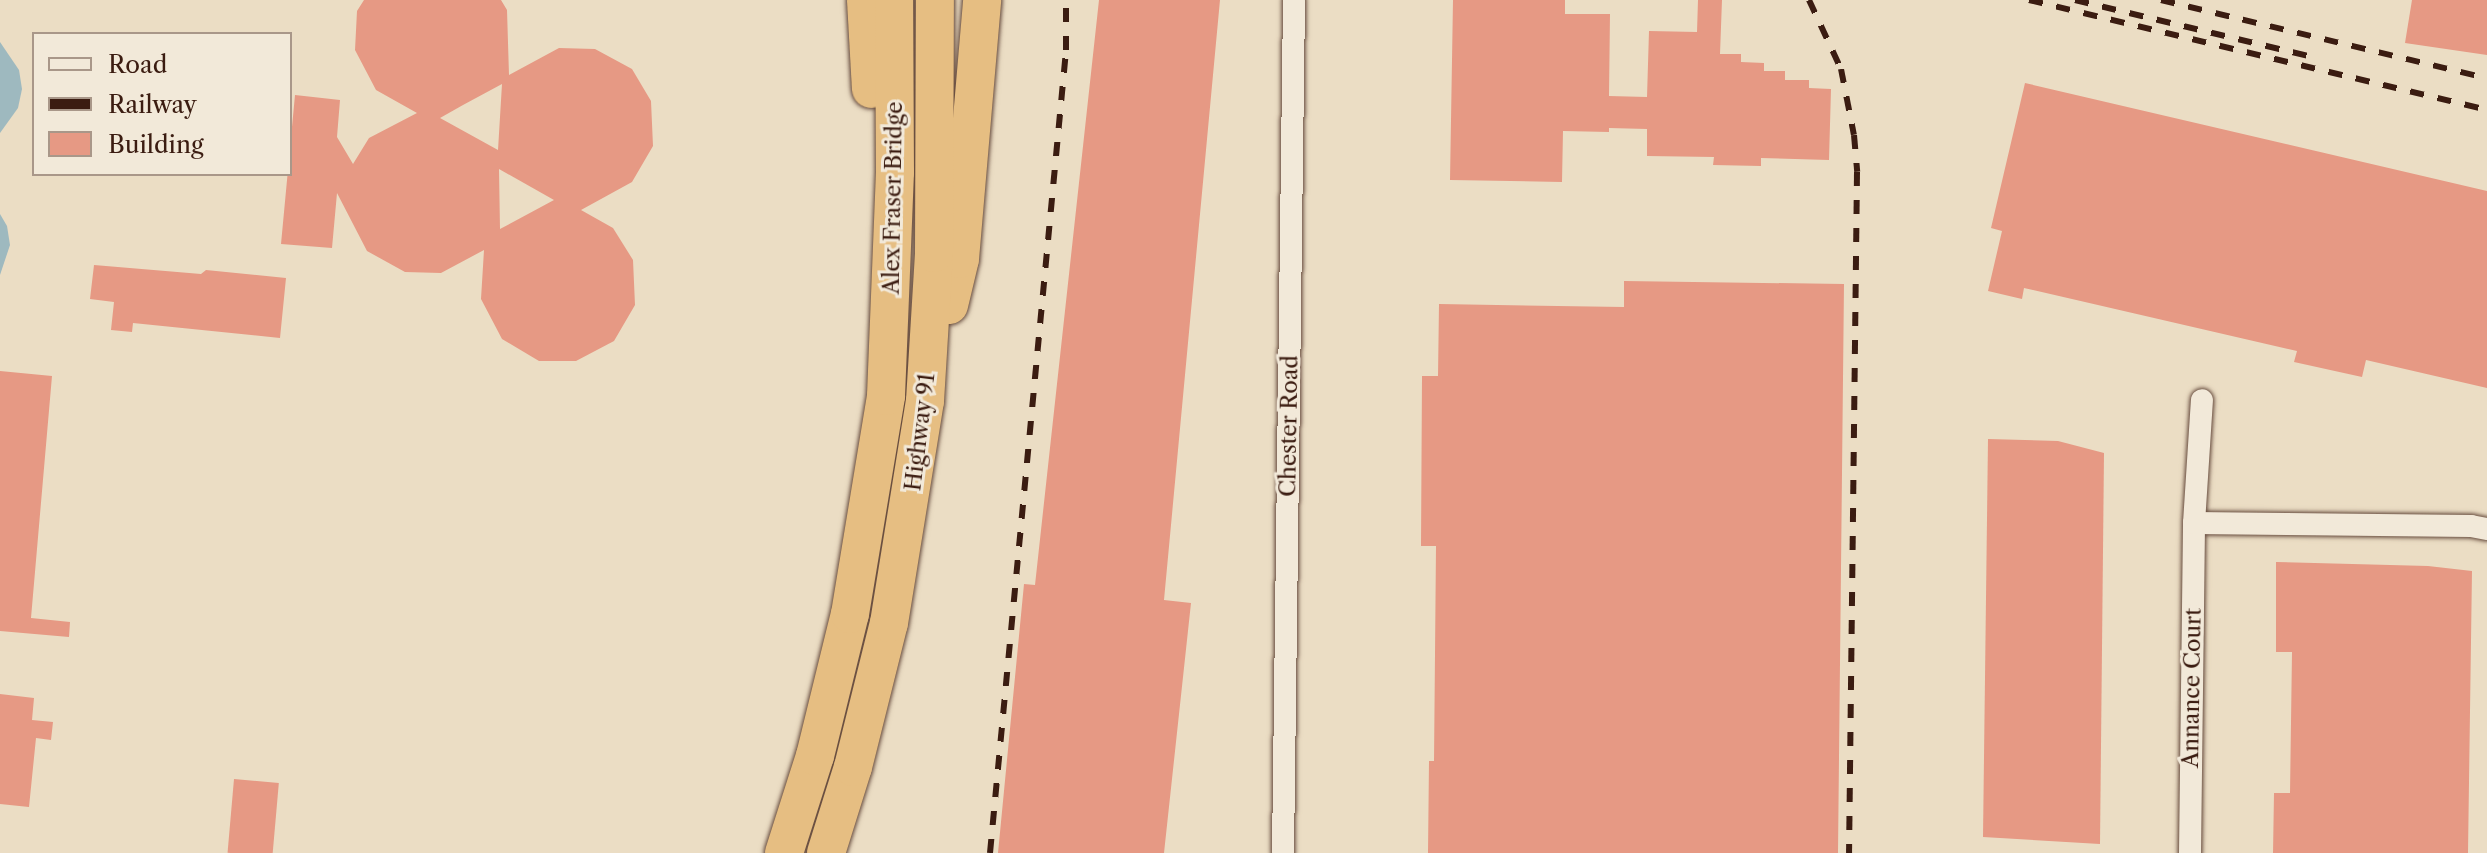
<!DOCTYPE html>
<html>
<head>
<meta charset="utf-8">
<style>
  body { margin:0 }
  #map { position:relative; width:2487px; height:853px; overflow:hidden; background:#ebddc4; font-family:"Libre Caslon Text",serif }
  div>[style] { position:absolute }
  .water>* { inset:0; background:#9eb9bf }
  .building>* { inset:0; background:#e69984; transform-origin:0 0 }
  .roads { filter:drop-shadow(0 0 2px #674c3e) drop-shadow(0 0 2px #674c3e) }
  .minor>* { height:22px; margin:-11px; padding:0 11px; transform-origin:11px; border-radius:11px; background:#f2e9d9 }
  .motorway>* { height:38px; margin:-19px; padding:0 19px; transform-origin:19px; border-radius:19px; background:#e6be82 }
  .rail>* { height:6px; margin-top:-3px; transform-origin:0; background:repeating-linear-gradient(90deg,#3b1c11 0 14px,transparent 0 28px) }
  span { translate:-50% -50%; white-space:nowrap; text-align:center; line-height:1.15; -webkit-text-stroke:6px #f2e9d9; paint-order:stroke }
  .street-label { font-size:22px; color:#3b1c11 }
  .legend { position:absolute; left:32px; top:32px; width:260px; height:144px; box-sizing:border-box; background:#f2e9d9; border:2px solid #a99789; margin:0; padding:10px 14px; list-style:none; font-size:24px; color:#3b1c11 }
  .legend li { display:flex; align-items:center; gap:16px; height:40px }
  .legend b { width:40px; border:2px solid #a99789 }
</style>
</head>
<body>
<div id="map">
  <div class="water">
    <div style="clip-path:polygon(0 42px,19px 70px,22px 89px,18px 108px,0 133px)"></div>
    <div style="clip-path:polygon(0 214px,7px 226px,10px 245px,0 275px)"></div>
  </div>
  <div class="building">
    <div style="clip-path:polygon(evenodd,364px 0,501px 0,507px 10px,509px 75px,559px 48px,595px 49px,632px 69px,651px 101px,653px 146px,632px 182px,581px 210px,613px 228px,633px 260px,635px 305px,614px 341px,576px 361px,539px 361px,502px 339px,481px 299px,484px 250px,441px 273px,405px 272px,367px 251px,337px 193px,332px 248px,281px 244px,295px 95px,340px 100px,337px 137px,353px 164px,369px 138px,417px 113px,376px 90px,355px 50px,357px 11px,364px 0,502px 84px,498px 150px,440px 118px,463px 105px,502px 84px,364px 0,499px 169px,554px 200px,500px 229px,499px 169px)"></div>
    <div style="clip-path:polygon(1099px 0,1220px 0,1164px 600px,1191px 603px,1164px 853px,998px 853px,1024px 584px,1035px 585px)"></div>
    <div style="clip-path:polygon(1453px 0,1565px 0,1565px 14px,1610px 14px,1609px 96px,1647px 97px,1649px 31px,1697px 32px,1698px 0,1722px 0,1720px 54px,1741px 54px,1741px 62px,1764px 63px,1764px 71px,1785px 71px,1785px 80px,1809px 80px,1809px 88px,1831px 89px,1829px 160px,1761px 158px,1761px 166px,1713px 165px,1714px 157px,1647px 156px,1647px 129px,1609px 128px,1609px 132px,1563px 131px,1562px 182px,1450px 180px)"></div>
    <div style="clip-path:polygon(2412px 0,2487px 0,2487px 55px,2405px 43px)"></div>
    <div style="clip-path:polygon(2025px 83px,2487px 191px,2487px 388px,2366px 360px,2362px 377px,2294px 362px,2297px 351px,2024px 288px,2022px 299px,1988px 291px,2002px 231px,1991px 228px)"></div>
    <div style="clip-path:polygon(94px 265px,201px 274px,206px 270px,286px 278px,280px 338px,133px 323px,132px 332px,111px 330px,114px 302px,90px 299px)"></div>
    <div style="clip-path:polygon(1624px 281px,1844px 284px,1838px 853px,1428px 853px,1429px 761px,1434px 761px,1436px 546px,1421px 546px,1422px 376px,1438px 376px,1439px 304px,1624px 307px)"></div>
    <div style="clip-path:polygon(0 371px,52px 376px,31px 618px,70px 622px,69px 637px,0 631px)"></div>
    <div style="clip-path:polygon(1988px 439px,2058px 441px,2104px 453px,2100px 844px,1983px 837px)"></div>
    <div style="clip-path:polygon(2276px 562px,2428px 566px,2472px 571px,2468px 853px,2273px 853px,2274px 793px,2290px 793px,2292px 652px,2276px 652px)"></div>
    <div style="clip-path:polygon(0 694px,34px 698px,32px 720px,53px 722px,51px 740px,36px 738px,29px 807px,0 804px)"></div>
    <div style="left:234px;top:779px;width:45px;height:74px;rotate:5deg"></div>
  </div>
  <div class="roads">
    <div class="minor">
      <div style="left:2194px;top:523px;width:277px;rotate:0.6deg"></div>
      <div style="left:2471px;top:526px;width:16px;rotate:11deg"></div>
      <div style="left:1283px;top:853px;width:853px;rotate:-89.26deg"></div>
      <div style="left:2190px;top:853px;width:330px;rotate:-89.3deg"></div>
      <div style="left:2194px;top:523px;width:123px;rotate:-86.3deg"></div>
    </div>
    <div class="motorway">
      <div style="left:866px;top:0;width:89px;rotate:86.8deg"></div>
      <div style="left:949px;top:305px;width:47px;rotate:-76.6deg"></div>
      <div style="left:960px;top:259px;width:260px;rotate:-85.1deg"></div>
      <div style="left:784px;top:853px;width:102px;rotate:-72.3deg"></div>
      <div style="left:815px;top:756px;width:146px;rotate:-76.2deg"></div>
      <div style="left:850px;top:614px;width:221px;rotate:-80.6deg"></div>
      <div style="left:886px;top:396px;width:224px;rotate:-87.7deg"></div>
      <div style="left:895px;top:172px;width:172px;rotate:-90.3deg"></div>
      <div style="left:826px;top:853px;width:90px;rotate:-72.6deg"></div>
      <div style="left:853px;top:767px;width:148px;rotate:-76deg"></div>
      <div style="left:889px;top:623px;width:225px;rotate:-80.8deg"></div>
      <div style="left:925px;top:401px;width:148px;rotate:-86.5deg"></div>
      <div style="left:934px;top:253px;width:253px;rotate:-89.8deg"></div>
    </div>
  </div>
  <div class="rail">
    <div style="left:1809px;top:0;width:76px;rotate:65.1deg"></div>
    <div style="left:1841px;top:69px;width:67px;rotate:78.9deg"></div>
    <div style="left:1854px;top:135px;width:37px;rotate:85deg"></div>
    <div style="left:1857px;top:172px;width:681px;rotate:90.67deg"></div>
    <div style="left:2029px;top:0;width:471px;rotate:13.5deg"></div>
    <div style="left:2075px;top:0;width:245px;rotate:13.5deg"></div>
    <div style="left:2161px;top:0;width:335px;rotate:13.5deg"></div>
    <div style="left:990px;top:853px;width:807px;rotate:-84.59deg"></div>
    <div style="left:1066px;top:50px;width:50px;rotate:-90deg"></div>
  </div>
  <div class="street-label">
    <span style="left:893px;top:198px;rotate:-89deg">Alex Fraser Bridge</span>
    <span style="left:1289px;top:426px;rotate:-89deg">Chester Road</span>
    <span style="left:920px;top:432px;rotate:-83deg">Highway 91</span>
    <span style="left:2192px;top:688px;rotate:-89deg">Annance Court</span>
  </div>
  <ul class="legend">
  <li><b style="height:10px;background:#f2e9d9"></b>Road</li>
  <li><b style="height:10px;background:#3b1c11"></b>Railway</li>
  <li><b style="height:22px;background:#e69984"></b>Building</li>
  </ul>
</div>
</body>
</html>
